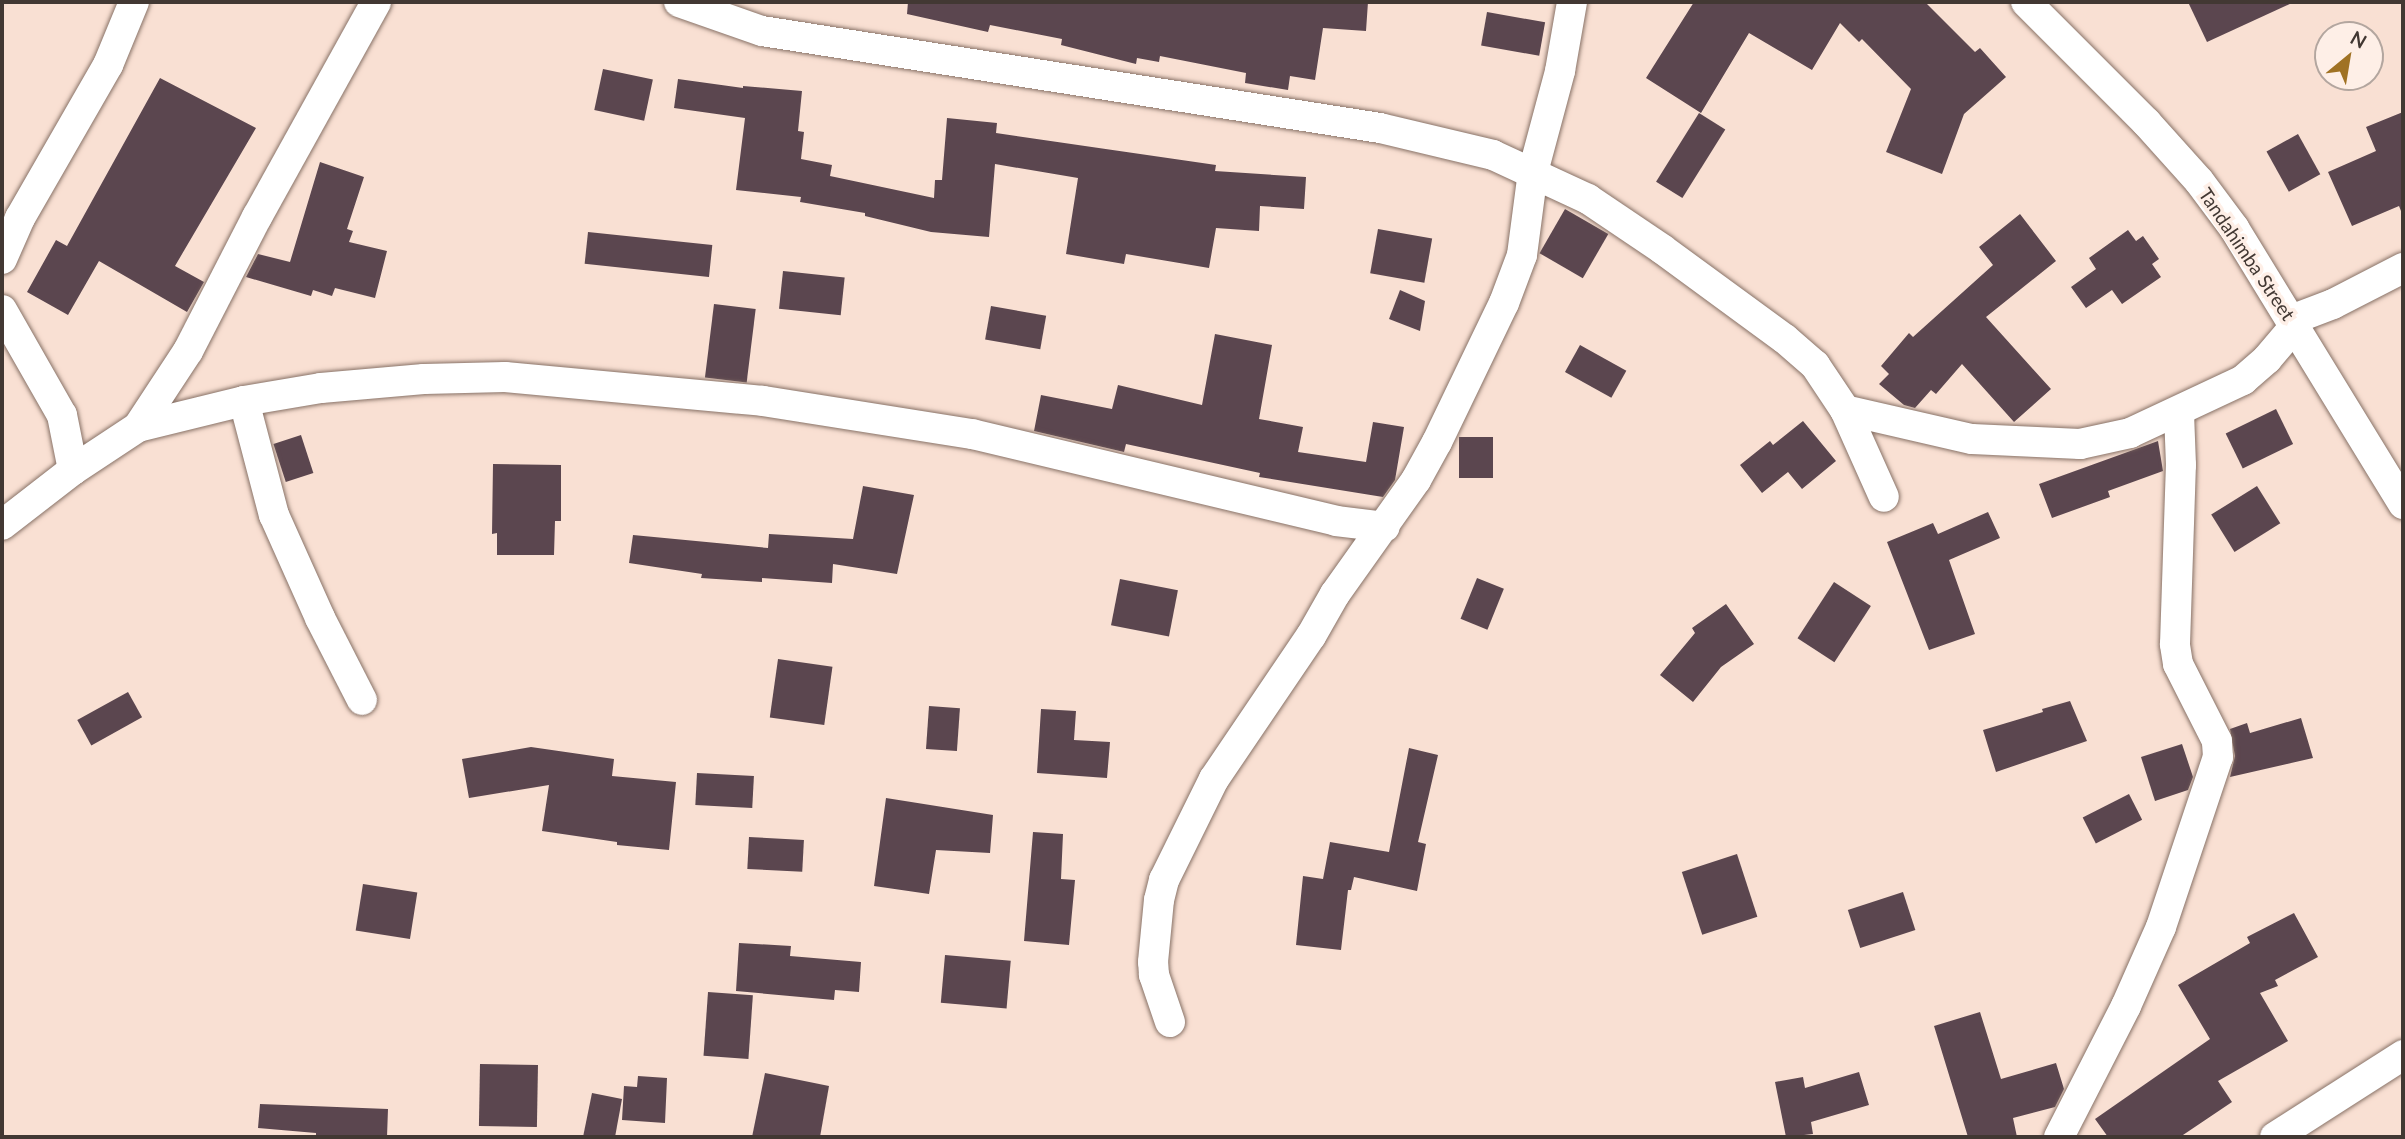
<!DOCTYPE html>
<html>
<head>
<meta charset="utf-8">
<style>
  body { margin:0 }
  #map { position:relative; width:2405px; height:1139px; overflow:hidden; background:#f9e0d3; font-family:Lato,sans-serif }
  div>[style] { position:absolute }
  .building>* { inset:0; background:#5b464f; transform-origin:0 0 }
  .roads { filter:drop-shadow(0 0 2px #887267) drop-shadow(0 0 2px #887267) }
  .street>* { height:30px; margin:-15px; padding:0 15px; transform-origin:15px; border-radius:15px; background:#fff }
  span { translate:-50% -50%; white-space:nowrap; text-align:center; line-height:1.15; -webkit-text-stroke:7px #feefe7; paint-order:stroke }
  .street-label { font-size:19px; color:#423833 }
  .frame { position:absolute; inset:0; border:4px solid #423833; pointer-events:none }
  .north { position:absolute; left:2314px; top:21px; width:70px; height:70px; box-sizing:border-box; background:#feefe7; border:2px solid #b3a69f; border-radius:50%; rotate:30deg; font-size:19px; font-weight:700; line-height:28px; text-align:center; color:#423833 }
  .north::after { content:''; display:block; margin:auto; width:24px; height:32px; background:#a07224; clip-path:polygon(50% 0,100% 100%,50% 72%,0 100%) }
</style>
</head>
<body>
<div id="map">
  <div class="building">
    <div style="clip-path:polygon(908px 2px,1368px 2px,1366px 31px,1323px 28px,1315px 80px,1290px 76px,1288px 90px,1245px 83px,1246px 73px,1160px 56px,1159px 62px,1137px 58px,1136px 64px,1061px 45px,1062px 39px,990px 25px,988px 32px,907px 14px)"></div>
    <div style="clip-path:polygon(1694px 2px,1925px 2px,1975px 52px,1980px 48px,2006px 77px,1964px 114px,1942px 174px,1886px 152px,1911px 89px,1862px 39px,1859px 42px,1840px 23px,1812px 70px,1749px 33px,1701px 113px,1646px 78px)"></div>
    <div style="clip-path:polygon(2188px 2px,2294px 2px,2207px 42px)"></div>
    <div style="left:1487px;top:12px;width:59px;height:34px;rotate:10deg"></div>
    <div style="left:603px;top:69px;width:51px;height:42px;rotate:12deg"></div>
    <div style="clip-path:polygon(160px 78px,256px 128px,175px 266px,204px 282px,187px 312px,99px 261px,68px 315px,27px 292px,56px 240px,67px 246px)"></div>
    <div style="clip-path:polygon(678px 79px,743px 88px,743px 86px,802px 91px,798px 131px,804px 132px,801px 159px,832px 165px,830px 176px,934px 198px,935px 180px,942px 180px,947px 118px,997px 123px,996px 133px,1216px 165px,1215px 171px,1306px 177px,1304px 209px,1260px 206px,1259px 231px,1216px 228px,1209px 268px,1126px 254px,1124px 264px,1066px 254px,1078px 178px,995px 164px,989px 237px,931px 232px,865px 216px,865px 213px,800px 202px,801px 197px,736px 190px,745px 118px,674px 108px)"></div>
    <div style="clip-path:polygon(2403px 112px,2403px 216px,2399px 206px,2352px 226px,2328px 172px,2376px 151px,2366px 127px)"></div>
    <div style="left:1699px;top:113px;width:31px;height:81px;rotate:32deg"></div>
    <div style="left:2298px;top:134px;width:46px;height:36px;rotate:61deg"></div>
    <div style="clip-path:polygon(320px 162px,364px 177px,347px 229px,353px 231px,349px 242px,387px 251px,375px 298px,335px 288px,332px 296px,313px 290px,311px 296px,246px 277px,258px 254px,290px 262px)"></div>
    <div style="left:1565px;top:209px;width:50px;height:51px;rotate:30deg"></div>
    <div style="clip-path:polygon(2020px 214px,2056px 261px,1986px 317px,2051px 389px,2014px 422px,1962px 364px,1936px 394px,1931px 390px,1915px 408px,1904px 405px,1879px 384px,1889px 374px,1881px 366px,1909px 333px,1913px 337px,1993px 265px,1979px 247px)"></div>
    <div style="left:1378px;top:229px;width:55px;height:45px;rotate:10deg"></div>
    <div style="clip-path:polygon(2128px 230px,2136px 241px,2143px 236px,2159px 259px,2152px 264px,2161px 277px,2122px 304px,2112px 290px,2086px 308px,2071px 287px,2096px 269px,2089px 258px)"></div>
    <div style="left:588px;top:232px;width:125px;height:32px;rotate:6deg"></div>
    <div style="left:783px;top:271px;width:62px;height:38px;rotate:6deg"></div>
    <div style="clip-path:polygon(1400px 290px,1425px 301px,1420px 331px,1389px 319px)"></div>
    <div style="left:714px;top:304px;width:42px;height:74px;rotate:7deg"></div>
    <div style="left:991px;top:306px;width:56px;height:34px;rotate:10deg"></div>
    <div style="clip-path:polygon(1215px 334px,1272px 345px,1259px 419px,1303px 427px,1298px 452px,1366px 462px,1373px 422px,1404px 427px,1395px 480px,1383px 497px,1259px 477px,1260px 473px,1126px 444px,1124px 452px,1034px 431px,1041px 395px,1112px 409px,1118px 385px,1202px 405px)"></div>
    <div style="left:1580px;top:345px;width:53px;height:31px;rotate:29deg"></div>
    <div style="left:2276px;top:409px;width:39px;height:56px;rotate:64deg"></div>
    <div style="clip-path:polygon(1803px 421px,1836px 461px,1802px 489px,1788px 472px,1762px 493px,1740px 465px,1770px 441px,1773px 445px)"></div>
    <div style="left:301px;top:435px;width:40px;height:29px;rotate:72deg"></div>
    <div style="left:1459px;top:437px;width:34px;height:41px"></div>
    <div style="clip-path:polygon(2158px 441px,2163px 471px,2108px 491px,2110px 497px,2052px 518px,2039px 484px)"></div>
    <div style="clip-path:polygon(493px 464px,561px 465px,561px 521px,555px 521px,554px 555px,497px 555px,497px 533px,492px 534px)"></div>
    <div style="clip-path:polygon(863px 486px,914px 495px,897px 574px,833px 564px,832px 583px,762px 578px,762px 582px,701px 578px,702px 574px,629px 563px,633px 535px,768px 548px,769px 534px,853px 539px)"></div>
    <div style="left:2257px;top:486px;width:44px;height:54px;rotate:58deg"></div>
    <div style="clip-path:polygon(1988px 512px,2000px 538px,1949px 560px,1975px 634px,1929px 650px,1887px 542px,1933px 523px,1938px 534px)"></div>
    <div style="left:1477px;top:578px;width:29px;height:44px;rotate:22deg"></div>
    <div style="left:1120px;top:579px;width:59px;height:47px;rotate:11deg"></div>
    <div style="left:1834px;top:582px;width:44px;height:67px;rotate:33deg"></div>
    <div style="clip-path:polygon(1726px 604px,1754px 644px,1721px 667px,1693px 702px,1660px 675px,1695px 633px,1692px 628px)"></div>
    <div style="left:778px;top:659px;width:55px;height:59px;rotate:8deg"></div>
    <div style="left:128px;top:692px;width:29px;height:58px;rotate:61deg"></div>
    <div style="clip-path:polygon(2070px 701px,2087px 741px,1996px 772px,1983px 730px,2043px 712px,2042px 709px)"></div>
    <div style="left:929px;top:706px;width:31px;height:43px;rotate:4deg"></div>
    <div style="clip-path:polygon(1041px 709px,1076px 711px,1074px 740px,1110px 742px,1107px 778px,1037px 773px)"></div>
    <div style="clip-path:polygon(2301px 718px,2313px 758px,2230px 777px,2235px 756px,2230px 729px,2247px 723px,2250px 733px)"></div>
    <div style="clip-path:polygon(2182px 744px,2193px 777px,2188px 790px,2155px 801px,2141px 757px)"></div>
    <div style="clip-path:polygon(531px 747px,614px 759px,612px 776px,676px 782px,669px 850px,617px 845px,617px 842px,542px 831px,549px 785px,469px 798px,462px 759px)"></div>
    <div style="clip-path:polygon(1409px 748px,1438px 755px,1418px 842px,1426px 844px,1417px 891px,1354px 877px,1351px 890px,1348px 890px,1341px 950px,1296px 945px,1303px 876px,1323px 879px,1330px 842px,1389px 852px)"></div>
    <div style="left:697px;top:773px;width:57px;height:32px;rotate:3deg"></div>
    <div style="left:2129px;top:794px;width:29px;height:52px;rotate:63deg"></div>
    <div style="clip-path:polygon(886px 798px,993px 815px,990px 853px,936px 850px,929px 894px,874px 886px)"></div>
    <div style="clip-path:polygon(1033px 832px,1063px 834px,1061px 879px,1075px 880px,1069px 945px,1024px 941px)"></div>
    <div style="left:749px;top:837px;width:55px;height:32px;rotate:3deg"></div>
    <div style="left:1737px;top:854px;width:66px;height:58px;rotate:72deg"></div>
    <div style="left:363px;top:884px;width:55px;height:47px;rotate:9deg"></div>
    <div style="left:1903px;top:892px;width:40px;height:58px;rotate:72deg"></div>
    <div style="clip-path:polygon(2294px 913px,2318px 957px,2275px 980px,2278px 986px,2260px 993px,2288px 1041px,2218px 1081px,2232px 1102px,2180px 1137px,2108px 1137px,2095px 1119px,2210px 1039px,2178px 985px,2250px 943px,2247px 937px)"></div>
    <div style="clip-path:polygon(739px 943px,791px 946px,790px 956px,861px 962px,859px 992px,835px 990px,834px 1000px,736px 991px)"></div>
    <div style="left:945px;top:955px;width:66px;height:48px;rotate:5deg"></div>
    <div style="left:708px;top:992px;width:45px;height:64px;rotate:4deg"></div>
    <div style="clip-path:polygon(1980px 1012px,2001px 1079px,2056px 1063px,2064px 1089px,2055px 1107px,2013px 1118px,2017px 1137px,1968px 1137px,1934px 1026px)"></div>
    <div style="left:480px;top:1064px;width:58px;height:62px;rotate:1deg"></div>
    <div style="clip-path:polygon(1859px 1072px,1869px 1105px,1811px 1122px,1813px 1134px,1786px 1137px,1775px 1082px,1803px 1077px,1805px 1088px)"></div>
    <div style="clip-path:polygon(765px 1073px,829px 1086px,820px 1137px,752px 1137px)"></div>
    <div style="clip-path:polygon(638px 1076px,667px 1078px,665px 1123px,622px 1120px,624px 1086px,637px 1087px)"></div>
    <div style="clip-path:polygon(592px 1093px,622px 1099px,615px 1137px,583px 1137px)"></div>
    <div style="clip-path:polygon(260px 1104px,388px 1109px,387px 1137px,316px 1137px,316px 1133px,258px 1128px)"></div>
  </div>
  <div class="roads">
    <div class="street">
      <div style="left:679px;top:2px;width:88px;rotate:19.3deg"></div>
      <div style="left:762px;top:31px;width:626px;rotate:8.92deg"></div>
      <div style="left:1380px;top:128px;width:116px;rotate:13.4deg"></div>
      <div style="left:1493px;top:155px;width:105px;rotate:24.9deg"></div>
      <div style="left:1588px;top:199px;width:89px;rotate:34deg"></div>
      <div style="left:1662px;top:249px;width:152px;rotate:36.2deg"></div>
      <div style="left:1785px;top:339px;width:40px;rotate:41deg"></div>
      <div style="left:1815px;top:365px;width:54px;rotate:56.3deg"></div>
      <div style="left:1845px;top:410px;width:95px;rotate:65.9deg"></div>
      <div style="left:2026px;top:2px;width:170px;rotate:45deg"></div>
      <div style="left:2146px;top:122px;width:79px;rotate:48.1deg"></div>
      <div style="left:2199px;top:181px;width:59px;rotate:53.3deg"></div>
      <div style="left:2234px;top:228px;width:324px;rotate:58.5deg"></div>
      <div style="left:2px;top:259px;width:45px;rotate:-66.3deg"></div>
      <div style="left:20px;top:218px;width:177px;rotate:-60.1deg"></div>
      <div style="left:108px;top:65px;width:68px;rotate:-67.6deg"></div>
      <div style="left:2px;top:310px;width:121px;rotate:60.3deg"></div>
      <div style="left:62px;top:415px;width:56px;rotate:78.7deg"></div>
      <div style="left:2291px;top:320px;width:45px;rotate:-20.9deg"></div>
      <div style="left:2333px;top:304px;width:79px;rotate:-27.2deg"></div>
      <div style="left:244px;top:401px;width:118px;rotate:75.3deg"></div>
      <div style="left:274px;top:515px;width:113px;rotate:65.9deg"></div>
      <div style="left:320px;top:618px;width:92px;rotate:62.9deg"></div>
      <div style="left:1845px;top:410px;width:130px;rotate:12.9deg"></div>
      <div style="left:1972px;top:439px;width:108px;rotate:2.7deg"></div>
      <div style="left:2080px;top:444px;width:51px;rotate:-12.4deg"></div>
      <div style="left:2130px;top:433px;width:125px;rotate:-25.1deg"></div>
      <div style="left:2243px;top:380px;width:32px;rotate:-41deg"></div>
      <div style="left:2267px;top:359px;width:43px;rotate:-49.7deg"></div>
      <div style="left:138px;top:427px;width:91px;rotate:-56.7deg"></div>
      <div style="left:188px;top:351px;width:151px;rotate:-62.8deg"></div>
      <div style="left:257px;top:217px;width:246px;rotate:-61deg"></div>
      <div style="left:2px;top:525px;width:90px;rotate:-37.8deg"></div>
      <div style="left:73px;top:470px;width:78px;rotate:-33.5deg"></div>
      <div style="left:138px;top:427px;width:109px;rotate:-13.8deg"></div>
      <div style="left:244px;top:401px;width:78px;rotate:-9.6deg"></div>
      <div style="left:321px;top:388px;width:103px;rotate:-5deg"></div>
      <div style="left:424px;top:379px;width:81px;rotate:-1.4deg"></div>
      <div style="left:505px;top:377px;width:259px;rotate:5.3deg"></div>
      <div style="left:763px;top:401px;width:212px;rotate:9deg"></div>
      <div style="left:972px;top:434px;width:374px;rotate:13.4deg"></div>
      <div style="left:1336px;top:521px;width:49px;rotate:7deg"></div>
      <div style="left:1170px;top:1022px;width:50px;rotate:-108.8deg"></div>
      <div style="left:1154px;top:975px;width:13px;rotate:-94deg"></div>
      <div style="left:1153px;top:962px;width:62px;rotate:-84.5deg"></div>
      <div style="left:1159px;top:900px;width:21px;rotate:-76deg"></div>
      <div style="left:1164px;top:880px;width:113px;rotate:-63.7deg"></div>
      <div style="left:1214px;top:779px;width:173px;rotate:-55.9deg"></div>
      <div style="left:1311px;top:636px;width:48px;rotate:-60.3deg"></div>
      <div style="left:1335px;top:594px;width:140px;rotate:-54.6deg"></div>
      <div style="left:1416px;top:480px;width:43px;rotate:-61.1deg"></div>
      <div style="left:1437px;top:442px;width:154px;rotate:-64.3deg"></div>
      <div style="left:1504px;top:303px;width:51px;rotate:-69.4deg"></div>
      <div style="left:1522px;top:255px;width:84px;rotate:-82.5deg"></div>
      <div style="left:1533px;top:172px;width:105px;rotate:-75deg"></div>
      <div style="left:1560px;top:71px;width:70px;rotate:-80.1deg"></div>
      <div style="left:2059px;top:1137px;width:147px;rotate:-62.9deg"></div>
      <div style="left:2126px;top:1006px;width:86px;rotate:-66.1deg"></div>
      <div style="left:2161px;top:927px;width:179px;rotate:-71.5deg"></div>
      <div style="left:2218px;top:757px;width:16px;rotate:-94deg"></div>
      <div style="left:2217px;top:741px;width:86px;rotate:-116.9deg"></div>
      <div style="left:2178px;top:664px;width:20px;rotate:-99deg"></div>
      <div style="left:2175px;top:644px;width:179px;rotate:-88.1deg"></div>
      <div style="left:2181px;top:465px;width:52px;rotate:-92.2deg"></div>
      <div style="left:2275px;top:1137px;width:152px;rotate:-32.6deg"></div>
    </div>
  </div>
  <div class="street-label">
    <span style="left:2247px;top:254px;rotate:56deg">Tandahimba Street</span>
  </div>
  <div class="frame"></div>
  <div class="north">N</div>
</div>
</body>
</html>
